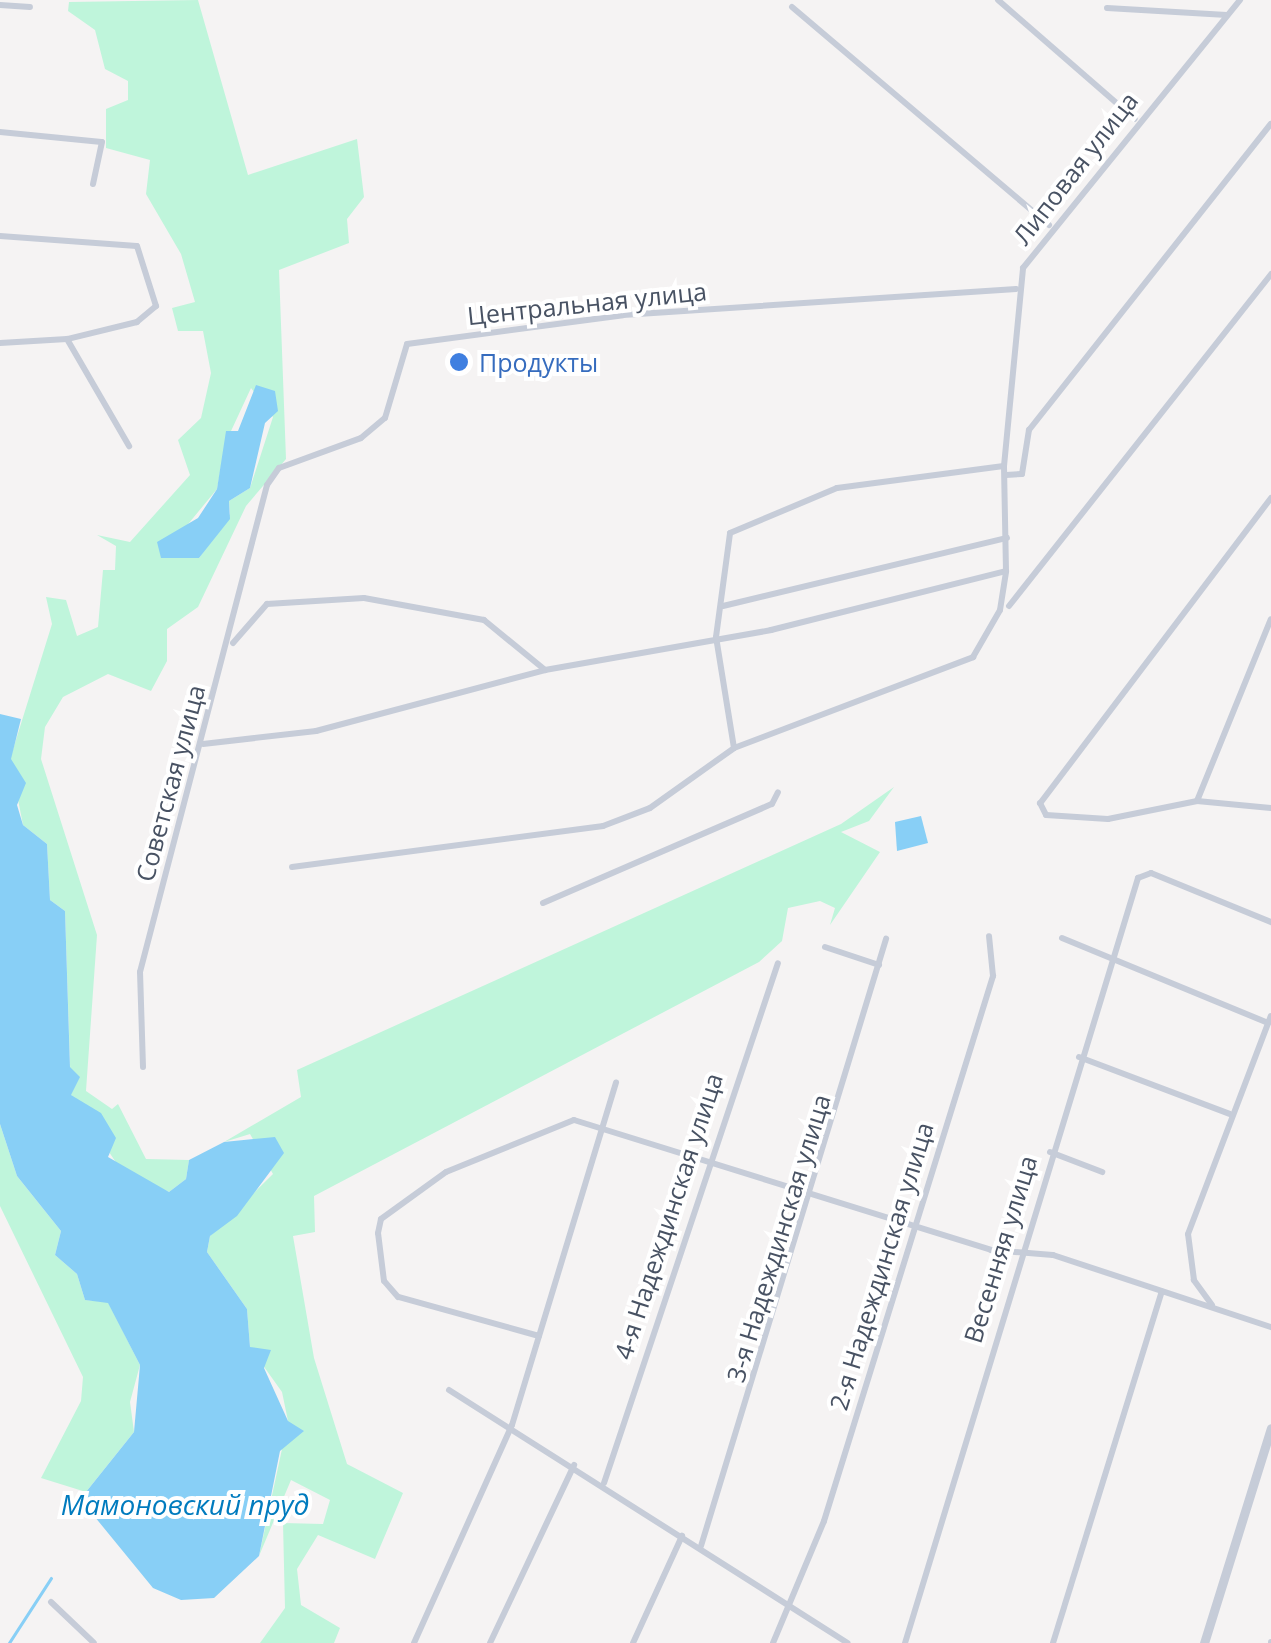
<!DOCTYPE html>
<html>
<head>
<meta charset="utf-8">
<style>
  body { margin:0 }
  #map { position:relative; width:1271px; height:1643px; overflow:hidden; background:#f5f3f3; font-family:"Open Sans",sans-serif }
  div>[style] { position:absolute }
  .green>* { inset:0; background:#bff5db }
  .water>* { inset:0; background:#88cff6 }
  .stream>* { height:2.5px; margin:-1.25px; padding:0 1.25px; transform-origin:1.25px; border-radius:1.25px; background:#88cff6 }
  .minor>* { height:6px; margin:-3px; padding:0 3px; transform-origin:3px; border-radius:3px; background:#c6ccd8 }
  .tertiary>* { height:9px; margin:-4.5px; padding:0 4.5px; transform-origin:4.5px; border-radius:4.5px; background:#c6ccd8 }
  .dots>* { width:28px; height:28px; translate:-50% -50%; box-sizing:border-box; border:5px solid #fff; border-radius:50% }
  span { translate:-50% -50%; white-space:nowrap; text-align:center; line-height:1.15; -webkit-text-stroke:8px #fff; paint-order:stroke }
  .street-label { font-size:25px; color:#485263 }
  .shop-label { font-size:25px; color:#366cbe }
  .left { translate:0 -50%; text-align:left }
  .water-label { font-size:28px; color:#007bbe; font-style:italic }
</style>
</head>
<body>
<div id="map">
  <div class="green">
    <div style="clip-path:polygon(evenodd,198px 0,248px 175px,357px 139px,364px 197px,347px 219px,349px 243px,279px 270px,286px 459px,246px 506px,198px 607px,167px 629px,167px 661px,151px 691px,108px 674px,63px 697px,45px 727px,41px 759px,97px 935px,86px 1091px,112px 1109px,118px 1104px,146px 1159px,189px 1160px,186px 1179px,169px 1192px,121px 1170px,71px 1095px,65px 911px,50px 900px,47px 844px,23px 825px,10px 759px,52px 624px,46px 597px,66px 600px,77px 636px,98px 627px,103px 570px,115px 570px,116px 546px,97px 535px,130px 542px,190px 475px,178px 440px,201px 418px,211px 373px,203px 331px,178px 331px,172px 308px,195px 302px,181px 254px,146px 194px,150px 160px,106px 148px,106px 109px,128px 100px,128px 81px,105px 69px,95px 30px,68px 11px,69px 2px,198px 0,251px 388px,273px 417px,250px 488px,229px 501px,230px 514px,199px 558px,161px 557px,217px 489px,225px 444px,251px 388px)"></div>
    <div style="clip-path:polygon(894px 787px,869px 821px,841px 832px,880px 852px,830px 925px,835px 908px,820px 901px,788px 908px,782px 941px,759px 962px,314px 1196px,315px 1232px,293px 1236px,314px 1358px,347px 1464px,403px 1493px,375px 1559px,318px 1535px,297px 1569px,301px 1605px,340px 1628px,334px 1643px,260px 1643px,285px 1608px,283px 1523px,323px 1524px,330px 1500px,291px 1480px,259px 1556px,288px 1421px,282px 1392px,250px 1347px,247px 1309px,207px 1252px,210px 1236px,273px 1174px,250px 1134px,224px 1142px,301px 1097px,297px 1070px,841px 824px)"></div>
    <div style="clip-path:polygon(0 1124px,17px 1176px,61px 1231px,55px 1255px,77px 1274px,85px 1300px,108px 1302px,140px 1365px,130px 1402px,134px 1432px,86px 1492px,41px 1478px,81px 1401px,83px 1377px,0 1206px)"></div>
  </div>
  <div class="water">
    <div style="clip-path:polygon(256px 385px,275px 391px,278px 411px,265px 423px,250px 488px,229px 501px,230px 519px,199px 558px,161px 558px,157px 542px,198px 518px,217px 489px,226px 431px,238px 431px)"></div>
    <div style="clip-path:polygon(0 714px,21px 719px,11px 759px,26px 783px,17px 805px,23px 825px,47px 844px,50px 900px,65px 911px,70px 1067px,80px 1077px,71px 1095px,101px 1113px,116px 1138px,108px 1157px,169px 1192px,186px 1179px,189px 1160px,224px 1142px,275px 1137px,284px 1153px,237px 1216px,210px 1236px,207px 1252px,247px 1309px,250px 1347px,271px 1350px,264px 1368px,288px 1421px,304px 1431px,280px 1451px,259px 1556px,214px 1598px,181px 1600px,153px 1588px,90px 1511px,86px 1492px,134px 1432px,140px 1365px,108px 1303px,85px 1300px,77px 1274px,55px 1255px,61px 1231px,17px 1176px,0 1124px)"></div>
    <div style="clip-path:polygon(921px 816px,928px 843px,897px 851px,895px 822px)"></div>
  </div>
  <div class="stream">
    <div style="left:9px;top:1643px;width:77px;rotate:-57.1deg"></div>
  </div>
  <div class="minor">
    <div style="left:998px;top:0;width:181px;rotate:41deg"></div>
    <div style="left:0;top:5px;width:30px;rotate:4deg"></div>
    <div style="left:792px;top:7px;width:337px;rotate:40.3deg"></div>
    <div style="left:1107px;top:8px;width:120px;rotate:3.3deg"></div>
    <div style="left:0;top:132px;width:102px;rotate:5.6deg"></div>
    <div style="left:102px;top:142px;width:43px;rotate:102.1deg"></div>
    <div style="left:0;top:236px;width:137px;rotate:4.2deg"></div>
    <div style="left:137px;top:246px;width:63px;rotate:72.4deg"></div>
    <div style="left:156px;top:306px;width:25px;rotate:140deg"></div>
    <div style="left:137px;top:322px;width:72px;rotate:166.3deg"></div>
    <div style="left:67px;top:339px;width:67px;rotate:176.6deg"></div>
    <div style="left:67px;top:339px;width:124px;rotate:59.9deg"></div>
    <div style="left:1006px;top:475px;width:16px;rotate:-4deg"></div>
    <div style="left:1022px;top:474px;width:45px;rotate:-81deg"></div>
    <div style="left:1029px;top:430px;width:390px;rotate:-51.7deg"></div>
    <div style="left:1271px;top:498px;width:383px;rotate:127.1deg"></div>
    <div style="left:1040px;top:803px;width:13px;rotate:63deg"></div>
    <div style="left:1046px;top:815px;width:62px;rotate:3.7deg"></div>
    <div style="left:1108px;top:819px;width:91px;rotate:-11.4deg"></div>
    <div style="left:1197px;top:801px;width:74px;rotate:5.4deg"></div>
    <div style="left:723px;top:606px;width:292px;rotate:-13.5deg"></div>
    <div style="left:1009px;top:606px;width:423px;rotate:-51.7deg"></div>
    <div style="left:233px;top:643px;width:52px;rotate:-48.9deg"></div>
    <div style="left:267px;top:604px;width:97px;rotate:-3.5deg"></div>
    <div style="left:364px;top:598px;width:122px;rotate:10.4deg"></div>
    <div style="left:484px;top:620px;width:79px;rotate:39.3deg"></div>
    <div style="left:203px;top:744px;width:114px;rotate:-6.6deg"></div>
    <div style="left:316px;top:731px;width:237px;rotate:-14.9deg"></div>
    <div style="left:545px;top:670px;width:230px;rotate:-10deg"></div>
    <div style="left:771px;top:630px;width:242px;rotate:-14.1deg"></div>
    <div style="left:734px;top:748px;width:112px;rotate:-99.2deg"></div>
    <div style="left:716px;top:637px;width:105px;rotate:-82.3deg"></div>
    <div style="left:730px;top:533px;width:116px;rotate:-22.8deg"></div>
    <div style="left:837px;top:488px;width:168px;rotate:-7.5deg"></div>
    <div style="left:1197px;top:801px;width:196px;rotate:-67.9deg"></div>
    <div style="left:292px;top:867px;width:314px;rotate:-7.5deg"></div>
    <div style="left:603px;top:826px;width:50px;rotate:-21deg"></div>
    <div style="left:650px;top:808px;width:103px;rotate:-35.5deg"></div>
    <div style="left:734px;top:748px;width:256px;rotate:-20.8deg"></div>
    <div style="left:973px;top:657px;width:54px;rotate:-60.1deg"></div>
    <div style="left:1000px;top:610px;width:39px;rotate:-81deg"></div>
    <div style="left:1006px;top:571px;width:105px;rotate:-91.1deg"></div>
    <div style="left:1004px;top:466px;width:199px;rotate:-84.5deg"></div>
    <div style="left:1023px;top:268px;width:345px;rotate:-51deg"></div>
    <div style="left:543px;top:903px;width:249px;rotate:-23.4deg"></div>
    <div style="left:772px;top:804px;width:13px;rotate:-63deg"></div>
    <div style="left:1062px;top:938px;width:223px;rotate:22.4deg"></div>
    <div style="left:825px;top:947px;width:57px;rotate:18.4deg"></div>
    <div style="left:1079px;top:1057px;width:161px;rotate:20.7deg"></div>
    <div style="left:143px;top:1067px;width:95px;rotate:-91.8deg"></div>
    <div style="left:140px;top:972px;width:503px;rotate:-75.38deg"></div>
    <div style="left:267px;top:485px;width:21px;rotate:-55deg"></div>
    <div style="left:279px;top:468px;width:87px;rotate:-20.1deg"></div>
    <div style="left:361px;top:438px;width:31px;rotate:-40deg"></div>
    <div style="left:385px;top:418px;width:77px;rotate:-73.4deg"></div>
    <div style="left:407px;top:344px;width:218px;rotate:-7.6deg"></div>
    <div style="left:623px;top:315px;width:394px;rotate:-3.8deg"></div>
    <div style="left:1050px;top:1152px;width:56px;rotate:21deg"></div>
    <div style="left:1212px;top:1305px;width:31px;rotate:-126deg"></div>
    <div style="left:1194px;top:1280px;width:46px;rotate:-97.4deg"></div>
    <div style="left:1188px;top:1234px;width:233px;rotate:-69.2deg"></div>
    <div style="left:539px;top:1336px;width:146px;rotate:-164.5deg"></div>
    <div style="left:398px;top:1297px;width:21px;rotate:-131deg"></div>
    <div style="left:384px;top:1281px;width:48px;rotate:-97.1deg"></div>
    <div style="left:378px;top:1233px;width:14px;rotate:-78deg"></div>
    <div style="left:381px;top:1219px;width:80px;rotate:-35.9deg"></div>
    <div style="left:446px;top:1172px;width:138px;rotate:-22.1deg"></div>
    <div style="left:574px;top:1120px;width:437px;rotate:17.3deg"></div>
    <div style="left:991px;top:1250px;width:62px;rotate:4.6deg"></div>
    <div style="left:1053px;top:1255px;width:230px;rotate:18.3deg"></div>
    <div style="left:449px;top:1390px;width:472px;rotate:32.4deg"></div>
    <div style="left:604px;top:1483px;width:548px;rotate:-71.5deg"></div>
    <div style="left:701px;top:1546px;width:635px;rotate:-73.05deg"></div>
    <div style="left:51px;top:1602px;width:59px;rotate:43.6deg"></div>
    <div style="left:414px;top:1643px;width:239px;rotate:-65.8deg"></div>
    <div style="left:512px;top:1425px;width:358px;rotate:-73.1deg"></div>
    <div style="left:490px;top:1643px;width:197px;rotate:-64.7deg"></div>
    <div style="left:633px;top:1643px;width:118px;rotate:-65.4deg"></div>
    <div style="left:773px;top:1643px;width:132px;rotate:-67.3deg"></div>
    <div style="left:824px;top:1521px;width:571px;rotate:-72.77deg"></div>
    <div style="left:993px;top:976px;width:40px;rotate:-95.7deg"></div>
    <div style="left:905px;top:1643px;width:800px;rotate:-73.06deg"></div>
    <div style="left:1138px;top:878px;width:14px;rotate:-21deg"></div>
    <div style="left:1151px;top:873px;width:130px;rotate:22.2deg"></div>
    <div style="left:1053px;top:1643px;width:368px;rotate:-72.8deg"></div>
    <div style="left:1271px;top:1643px;width:1px;rotate:-90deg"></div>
  </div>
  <div class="tertiary">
    <div style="left:1204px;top:1643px;width:225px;rotate:-72.7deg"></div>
  </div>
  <div class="dots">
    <div style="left:459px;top:362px;background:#3f7fe0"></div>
  </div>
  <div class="street-label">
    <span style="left:1075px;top:168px;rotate:-52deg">Липовая улица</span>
    <span style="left:587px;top:303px;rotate:-6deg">Центральная улица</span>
    <span style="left:170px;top:783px;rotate:-75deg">Советская улица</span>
    <span style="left:668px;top:1216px;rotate:-72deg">4-я Надеждинская улица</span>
    <span style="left:778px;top:1238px;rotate:-73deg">3-я Надеждинская улица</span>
    <span style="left:1000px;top:1249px;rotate:-73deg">Весенняя улица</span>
    <span style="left:881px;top:1266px;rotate:-73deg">2-я Надеждинская улица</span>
  </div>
  <div class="shop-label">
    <span class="left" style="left:479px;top:362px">Продукты</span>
  </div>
  <div class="water-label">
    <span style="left:185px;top:1504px">Мамоновский пруд</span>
  </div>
</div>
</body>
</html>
